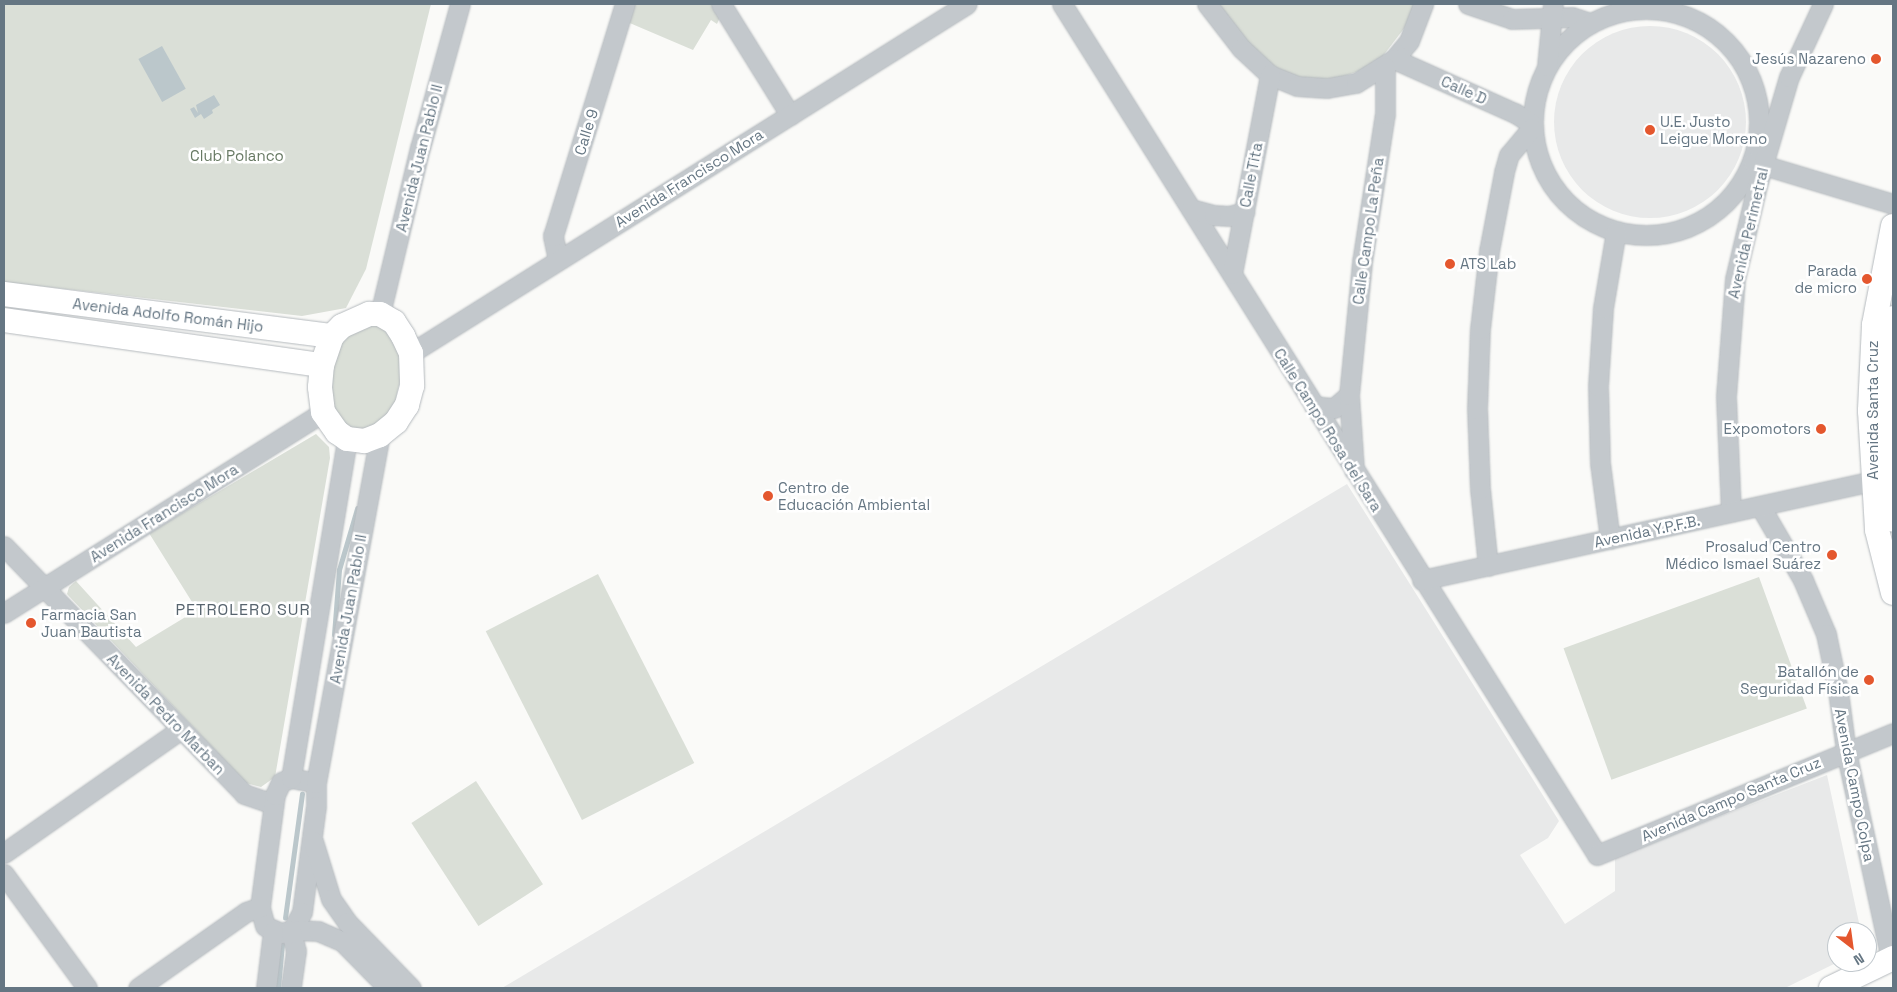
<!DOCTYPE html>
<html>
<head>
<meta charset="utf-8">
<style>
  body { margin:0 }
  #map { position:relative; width:1897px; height:992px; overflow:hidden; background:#fafaf8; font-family:"Space Grotesk",sans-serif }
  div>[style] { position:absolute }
  .built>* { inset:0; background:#e8e9e9 }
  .round { border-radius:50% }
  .green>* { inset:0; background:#dadfd7; transform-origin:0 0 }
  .water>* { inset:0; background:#bbc7cb; transform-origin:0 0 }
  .stream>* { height:4.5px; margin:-2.25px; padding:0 2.25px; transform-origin:2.25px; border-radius:2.25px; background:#bbc7cb }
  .roads { filter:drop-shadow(0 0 1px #b5babe) drop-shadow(0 0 1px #b5babe) }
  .minor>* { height:19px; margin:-9.5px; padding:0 9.5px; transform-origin:9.5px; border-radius:9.5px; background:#c3c8cc }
  .minor>.ring { margin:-9.5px; padding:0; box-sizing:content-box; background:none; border:19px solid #c3c8cc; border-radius:50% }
  .major>* { height:24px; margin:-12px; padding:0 12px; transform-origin:12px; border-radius:12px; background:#fff }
  .dots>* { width:14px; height:14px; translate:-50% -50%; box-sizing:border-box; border:2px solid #fff; border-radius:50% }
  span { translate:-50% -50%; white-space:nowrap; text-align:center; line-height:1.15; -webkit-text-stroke:5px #fff; paint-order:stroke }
  .poi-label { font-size:15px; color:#657683 }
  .right { translate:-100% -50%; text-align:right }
  .left { translate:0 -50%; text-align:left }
  .street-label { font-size:15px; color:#657683 }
  .park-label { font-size:15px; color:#687a64 }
  .neighbourhood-label { font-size:16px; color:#57646e; letter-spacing:1px }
  .frame { position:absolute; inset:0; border:5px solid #657683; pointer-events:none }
  .north { position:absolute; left:1827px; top:922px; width:50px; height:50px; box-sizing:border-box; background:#fff; border:1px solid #c1c8cd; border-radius:50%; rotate:150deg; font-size:14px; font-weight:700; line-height:20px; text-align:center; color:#657683 }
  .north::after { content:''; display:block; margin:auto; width:18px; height:22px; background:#e4572e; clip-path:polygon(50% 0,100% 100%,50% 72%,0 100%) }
</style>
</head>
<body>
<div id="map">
  <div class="built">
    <div class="round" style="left:1554px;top:26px;width:192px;height:192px"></div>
    <div style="clip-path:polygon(1347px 484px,1559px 821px,1548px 838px,1520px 855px,1565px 924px,1615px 891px,1615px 857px,1827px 775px,1861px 932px,1837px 932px,1838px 962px,1785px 988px,502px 988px)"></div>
  </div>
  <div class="green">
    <div style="clip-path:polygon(4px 4px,431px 4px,366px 269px,346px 308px,302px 316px,4px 282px)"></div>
    <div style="clip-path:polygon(632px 4px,714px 4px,721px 15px,717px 24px,711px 20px,693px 50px,625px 21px)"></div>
    <div style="clip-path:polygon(1216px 4px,1414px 4px,1409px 22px,1376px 65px,1339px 78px,1313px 80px,1287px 75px,1265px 63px)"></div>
    <div style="clip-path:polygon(362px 324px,386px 325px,398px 342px,402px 373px,394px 406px,379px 426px,356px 434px,331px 411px,330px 361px,338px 343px)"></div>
    <div style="clip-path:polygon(316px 434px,329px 447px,330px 458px,275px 777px,261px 787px,246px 783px,67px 594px,69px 587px,76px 581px,136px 647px,197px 610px,149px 533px)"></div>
    <div style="left:598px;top:574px;width:212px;height:126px;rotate:63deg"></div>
    <div style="left:1759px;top:577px;width:140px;height:208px;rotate:70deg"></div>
    <div style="left:476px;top:781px;width:123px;height:77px;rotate:57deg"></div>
  </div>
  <div class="water">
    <div style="left:162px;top:46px;width:49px;height:27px;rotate:61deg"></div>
    <div style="clip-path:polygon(214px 95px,220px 105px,212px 110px,213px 113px,204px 119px,201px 114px,195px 118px,190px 109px,194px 107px,198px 113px,196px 105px)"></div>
  </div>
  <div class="stream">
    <div style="left:334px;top:635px;width:65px;rotate:-85.6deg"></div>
    <div style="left:339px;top:570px;width:64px;rotate:-73.6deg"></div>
    <div style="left:285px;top:918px;width:125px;rotate:-82.2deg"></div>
    <div style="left:278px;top:988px;width:44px;rotate:-84.8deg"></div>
  </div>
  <div class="roads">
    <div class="minor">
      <div style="left:721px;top:4px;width:131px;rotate:58.1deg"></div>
      <div style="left:1062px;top:4px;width:1005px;rotate:57.84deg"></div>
      <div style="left:1597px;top:855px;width:320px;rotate:-22.4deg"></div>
      <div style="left:1207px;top:4px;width:56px;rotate:52.3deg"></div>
      <div style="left:1241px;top:48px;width:40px;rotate:43deg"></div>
      <div style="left:1270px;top:75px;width:29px;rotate:22deg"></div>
      <div style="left:1297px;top:86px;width:30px;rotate:4deg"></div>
      <div style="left:1327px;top:88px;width:29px;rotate:-10deg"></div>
      <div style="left:1356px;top:83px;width:45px;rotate:-32.3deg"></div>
      <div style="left:1394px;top:59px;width:23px;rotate:-50deg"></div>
      <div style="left:1409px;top:41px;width:40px;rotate:-69deg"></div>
      <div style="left:1468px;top:4px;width:46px;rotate:18.8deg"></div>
      <div style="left:1512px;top:19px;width:60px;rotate:-1.9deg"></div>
      <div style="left:1572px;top:17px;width:20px;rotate:18deg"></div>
      <div class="ring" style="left:1533px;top:9px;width:207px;height:207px"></div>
      <div style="left:1394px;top:59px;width:133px;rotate:24.1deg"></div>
      <div style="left:1515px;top:113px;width:20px;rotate:33deg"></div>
      <div style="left:1547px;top:66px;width:61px;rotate:-84.4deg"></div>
      <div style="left:1753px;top:162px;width:146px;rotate:16.7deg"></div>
      <div style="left:1191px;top:209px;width:24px;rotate:15deg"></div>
      <div style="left:1214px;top:215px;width:15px;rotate:4deg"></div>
      <div style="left:1229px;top:216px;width:16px;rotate:-15deg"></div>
      <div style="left:558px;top:260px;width:25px;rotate:-102deg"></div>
      <div style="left:553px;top:236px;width:243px;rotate:-72.8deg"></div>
      <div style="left:1232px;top:274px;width:203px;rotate:-79.2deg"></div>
      <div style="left:380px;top:314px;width:171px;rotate:-76.5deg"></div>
      <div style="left:420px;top:148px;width:149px;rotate:-74.5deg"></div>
      <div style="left:411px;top:353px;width:656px;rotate:-32.12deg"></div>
      <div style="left:1314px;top:406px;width:20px;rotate:6deg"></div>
      <div style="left:1334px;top:408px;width:20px;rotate:-41deg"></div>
      <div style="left:1354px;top:470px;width:75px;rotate:-93.8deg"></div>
      <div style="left:1349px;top:395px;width:134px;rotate:-84.4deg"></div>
      <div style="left:1362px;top:262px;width:150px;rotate:-81.2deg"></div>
      <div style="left:1385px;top:114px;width:47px;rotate:-90deg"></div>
      <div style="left:1760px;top:506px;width:86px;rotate:59.8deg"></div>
      <div style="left:1803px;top:580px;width:59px;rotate:66.9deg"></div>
      <div style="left:1826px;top:634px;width:58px;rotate:78.1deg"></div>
      <div style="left:1838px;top:691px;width:61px;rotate:82.4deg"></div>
      <div style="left:1846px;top:751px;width:213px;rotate:77.8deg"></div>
      <div style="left:1731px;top:512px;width:116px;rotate:-92.5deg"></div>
      <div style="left:1726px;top:396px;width:117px;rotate:-85.6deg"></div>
      <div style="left:1735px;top:279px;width:100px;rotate:-76.7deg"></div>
      <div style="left:1758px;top:182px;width:109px;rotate:-73.6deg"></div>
      <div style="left:1789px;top:77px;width:81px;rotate:-65deg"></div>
      <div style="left:1610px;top:539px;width:77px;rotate:-97.5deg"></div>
      <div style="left:1600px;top:463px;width:77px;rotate:-91.5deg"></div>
      <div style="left:1598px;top:386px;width:78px;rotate:-86.3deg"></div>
      <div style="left:1603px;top:308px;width:78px;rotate:-80.4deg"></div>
      <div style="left:4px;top:546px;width:345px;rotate:45.9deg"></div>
      <div style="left:244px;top:794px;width:31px;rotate:19deg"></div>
      <div style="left:1488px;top:566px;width:77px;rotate:-95.9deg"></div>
      <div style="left:1480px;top:489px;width:80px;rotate:-92.1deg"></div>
      <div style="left:1477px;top:409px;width:80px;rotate:-87.9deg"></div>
      <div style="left:1480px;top:329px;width:79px;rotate:-83.4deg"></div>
      <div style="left:1489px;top:251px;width:80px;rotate:-79.2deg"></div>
      <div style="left:1504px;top:172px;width:18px;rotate:-74deg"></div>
      <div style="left:1509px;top:155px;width:35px;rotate:-50deg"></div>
      <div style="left:1422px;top:580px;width:461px;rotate:-12.4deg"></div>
      <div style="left:4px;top:613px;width:377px;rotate:-32.2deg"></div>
      <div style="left:291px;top:778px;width:25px;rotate:11deg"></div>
      <div style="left:316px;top:783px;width:23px;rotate:90deg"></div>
      <div style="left:316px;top:806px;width:107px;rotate:97.5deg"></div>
      <div style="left:302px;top:912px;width:21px;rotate:119deg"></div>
      <div style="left:292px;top:930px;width:11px;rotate:165deg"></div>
      <div style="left:281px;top:933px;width:17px;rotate:-156deg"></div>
      <div style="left:265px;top:926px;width:20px;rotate:-105deg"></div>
      <div style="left:260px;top:907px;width:113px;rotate:-82.4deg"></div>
      <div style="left:275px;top:795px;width:14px;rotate:-65deg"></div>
      <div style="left:281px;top:782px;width:11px;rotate:-22deg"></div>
      <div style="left:291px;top:778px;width:344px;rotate:-80.6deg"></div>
      <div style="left:316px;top:783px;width:354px;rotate:-79.6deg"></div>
      <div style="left:313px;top:841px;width:61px;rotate:72.8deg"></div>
      <div style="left:331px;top:899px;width:28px;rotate:55deg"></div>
      <div style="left:347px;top:922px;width:92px;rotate:45.9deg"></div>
      <div style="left:4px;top:853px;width:216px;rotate:-35deg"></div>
      <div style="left:4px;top:874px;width:141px;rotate:53.9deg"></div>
      <div style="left:292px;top:930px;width:26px;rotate:2deg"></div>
      <div style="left:318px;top:931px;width:26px;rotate:23deg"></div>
      <div style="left:342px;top:941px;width:66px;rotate:45.6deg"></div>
      <div style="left:291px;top:931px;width:21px;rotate:76deg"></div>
      <div style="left:296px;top:951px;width:37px;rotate:98deg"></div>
      <div style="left:138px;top:988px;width:132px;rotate:-35.1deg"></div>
      <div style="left:246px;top:912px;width:15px;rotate:-20deg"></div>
      <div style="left:266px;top:988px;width:57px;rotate:-83deg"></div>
    </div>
    <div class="major">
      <div style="left:1893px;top:226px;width:101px;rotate:100.9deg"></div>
      <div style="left:1874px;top:325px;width:86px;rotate:92.7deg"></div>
      <div style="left:1870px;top:411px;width:119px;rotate:86.6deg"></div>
      <div style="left:1877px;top:530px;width:65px;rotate:75.7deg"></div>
      <div style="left:4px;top:294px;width:331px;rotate:7.3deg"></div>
      <div style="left:369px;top:314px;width:11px"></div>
      <div style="left:380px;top:314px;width:16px;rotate:30deg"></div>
      <div style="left:394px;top:322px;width:17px;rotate:57deg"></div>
      <div style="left:403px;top:336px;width:19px;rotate:65deg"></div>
      <div style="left:411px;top:353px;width:33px;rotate:88deg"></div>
      <div style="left:412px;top:386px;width:20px;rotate:105deg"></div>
      <div style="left:407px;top:405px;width:20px;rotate:123deg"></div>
      <div style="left:396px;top:422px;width:21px;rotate:141deg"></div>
      <div style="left:380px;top:435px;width:17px;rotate:159deg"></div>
      <div style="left:364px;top:441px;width:17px;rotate:-173deg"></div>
      <div style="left:347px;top:439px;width:12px;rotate:-145deg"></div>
      <div style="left:337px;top:432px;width:24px;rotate:-125deg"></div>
      <div style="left:323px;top:412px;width:25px;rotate:-97deg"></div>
      <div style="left:320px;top:387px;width:22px;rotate:-85deg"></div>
      <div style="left:322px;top:365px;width:31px;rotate:-71deg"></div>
      <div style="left:332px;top:336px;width:14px;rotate:-45deg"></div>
      <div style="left:342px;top:326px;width:30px;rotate:-24deg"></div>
      <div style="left:1893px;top:318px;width:93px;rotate:93.7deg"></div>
      <div style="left:1887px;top:411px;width:109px;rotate:86.8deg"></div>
      <div style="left:4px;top:320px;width:321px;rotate:8.1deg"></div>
      <div style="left:1831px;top:988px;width:69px;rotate:-25.8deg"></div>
    </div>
  </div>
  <div class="dots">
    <div style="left:1876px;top:59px;background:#e4572e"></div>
    <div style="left:1650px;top:130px;background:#e4572e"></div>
    <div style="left:1450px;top:264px;background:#e4572e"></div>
    <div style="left:1867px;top:279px;background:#e4572e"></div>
    <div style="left:1821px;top:429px;background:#e4572e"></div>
    <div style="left:768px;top:496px;background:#e4572e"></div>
    <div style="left:1832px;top:555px;background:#e4572e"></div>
    <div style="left:31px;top:623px;background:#e4572e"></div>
    <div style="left:1869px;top:680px;background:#e4572e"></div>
  </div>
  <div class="poi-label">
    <span class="right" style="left:1866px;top:59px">Jesús Nazareno</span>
    <span class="left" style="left:1660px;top:130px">U.E. Justo<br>Leigue Moreno</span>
    <span class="left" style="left:1460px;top:264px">ATS Lab</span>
    <span class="right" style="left:1857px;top:279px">Parada<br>de micro</span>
    <span class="right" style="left:1811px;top:429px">Expomotors</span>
    <span class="left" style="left:778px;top:496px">Centro de<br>Educación Ambiental</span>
    <span class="right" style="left:1821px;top:555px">Prosalud Centro<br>Médico Ismael Suárez</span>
    <span class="left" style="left:41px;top:623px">Farmacia San<br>Juan Bautista</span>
    <span class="right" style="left:1859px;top:680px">Batallón de<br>Seguridad Física</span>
  </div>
  <div class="street-label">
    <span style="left:1464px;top:90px;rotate:24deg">Calle D</span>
    <span style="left:586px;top:132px;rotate:-73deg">Calle 9</span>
    <span style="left:419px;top:158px;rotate:-76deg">Avenida Juan Pablo II</span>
    <span style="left:1251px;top:175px;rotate:-79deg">Calle Tita</span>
    <span style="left:689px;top:178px;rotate:-32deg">Avenida Francisco Mora</span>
    <span style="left:1368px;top:231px;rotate:-82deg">Calle Campo La Peña</span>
    <span style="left:1748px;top:233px;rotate:-77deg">Avenida Perimetral</span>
    <span style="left:168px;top:315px;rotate:7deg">Avenida Adolfo Román Hijo</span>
    <span style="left:1873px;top:410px;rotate:-90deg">Avenida Santa Cruz</span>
    <span style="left:1328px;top:430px;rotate:58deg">Calle Campo Rosa del Sara</span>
    <span style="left:164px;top:513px;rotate:-32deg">Avenida Francisco Mora</span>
    <span style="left:1647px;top:531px;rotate:-12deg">Avenida Y.P.F.B.</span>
    <span style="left:348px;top:609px;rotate:-80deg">Avenida Juan Pablo II</span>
    <span style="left:166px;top:714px;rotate:46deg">Avenida Pedro Marban</span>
    <span style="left:1855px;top:785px;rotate:79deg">Avenida Campo Colpa</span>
    <span style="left:1731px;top:799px;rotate:-23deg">Avenida Campo Santa Cruz</span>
  </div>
  <div class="park-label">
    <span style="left:237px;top:156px">Club Polanco</span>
  </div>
  <div class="neighbourhood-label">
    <span style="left:243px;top:610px">PETROLERO SUR</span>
  </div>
  <div class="frame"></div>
  <div class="north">N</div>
</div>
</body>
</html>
